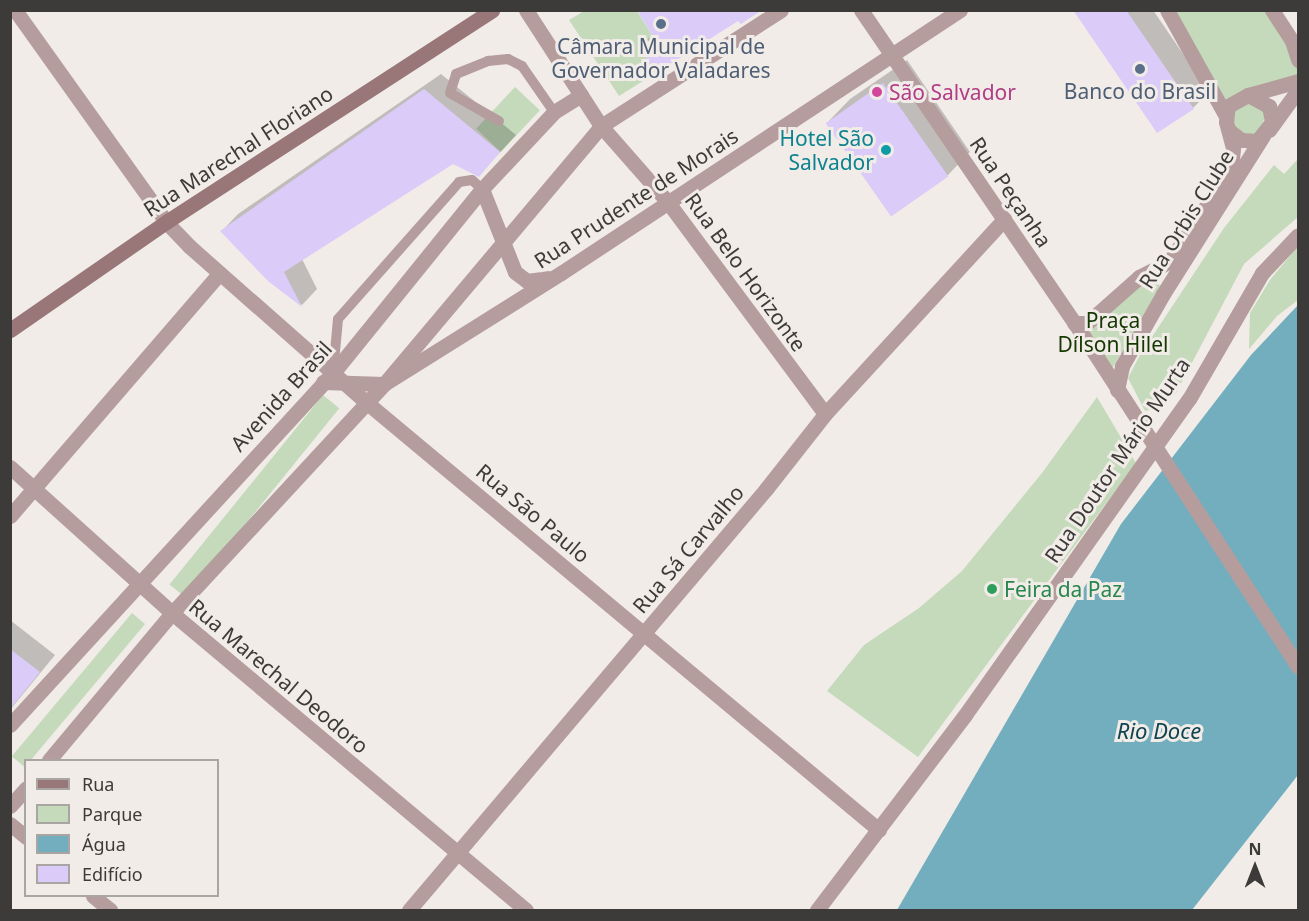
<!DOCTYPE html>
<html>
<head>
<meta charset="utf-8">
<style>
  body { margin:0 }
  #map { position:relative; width:1309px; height:921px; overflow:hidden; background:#f1ece8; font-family:"Noto Sans",sans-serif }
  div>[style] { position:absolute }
  .green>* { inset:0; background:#c4dabb; transform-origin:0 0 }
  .water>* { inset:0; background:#73aebe }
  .shadow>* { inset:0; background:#0003 }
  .building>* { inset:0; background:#dacbf9; transform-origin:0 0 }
  .service>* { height:10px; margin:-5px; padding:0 5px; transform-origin:5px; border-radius:5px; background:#b59d9e }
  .pedestrian>* { height:15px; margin:-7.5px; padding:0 7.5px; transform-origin:7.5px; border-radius:7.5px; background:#b59d9e }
  .minor>* { height:15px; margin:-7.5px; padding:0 7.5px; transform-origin:7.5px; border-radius:7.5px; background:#b59d9e }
  .tertiary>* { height:15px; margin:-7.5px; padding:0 7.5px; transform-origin:7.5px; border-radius:7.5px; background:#b59d9e }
  .secondary>* { height:15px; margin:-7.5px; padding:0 7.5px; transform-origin:7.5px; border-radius:7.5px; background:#997678 }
  .dots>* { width:16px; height:16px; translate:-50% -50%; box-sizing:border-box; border:3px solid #f1ece8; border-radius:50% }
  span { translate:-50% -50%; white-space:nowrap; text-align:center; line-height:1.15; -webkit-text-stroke:6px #f1ece8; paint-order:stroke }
  .service-label { font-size:21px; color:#4e5e75 }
  .hotel-label { font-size:21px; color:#b23c85 }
  .left { translate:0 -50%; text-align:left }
  .culture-label { font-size:21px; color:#0d838f }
  .right { translate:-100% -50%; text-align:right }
  .street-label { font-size:21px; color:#3d3b39 }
  .park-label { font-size:21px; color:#143800 }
  .leisure-label { font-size:21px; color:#27864d }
  .water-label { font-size:22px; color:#104451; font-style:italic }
  .frame { position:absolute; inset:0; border:12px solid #3d3b39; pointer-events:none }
  .legend { position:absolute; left:24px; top:759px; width:195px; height:138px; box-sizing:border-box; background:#f1ece8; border:2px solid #a9a5a2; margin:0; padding:8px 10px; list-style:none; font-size:18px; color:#3d3b39 }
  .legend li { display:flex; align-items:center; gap:12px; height:30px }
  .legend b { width:30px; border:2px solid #a9a5a2 }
  .north { position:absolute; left:1225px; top:837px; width:60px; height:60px; -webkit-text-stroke:4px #f1ece8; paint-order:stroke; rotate:0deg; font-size:16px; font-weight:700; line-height:24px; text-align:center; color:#3d3b39 }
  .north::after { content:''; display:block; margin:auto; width:21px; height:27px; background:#3d3b39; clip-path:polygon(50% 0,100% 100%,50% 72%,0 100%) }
</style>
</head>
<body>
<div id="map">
  <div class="green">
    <div style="clip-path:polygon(584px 11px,637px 11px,654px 38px,639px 46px,656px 73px,619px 96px,569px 20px)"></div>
    <div style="clip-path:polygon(1167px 11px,1272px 11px,1298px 60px,1298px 81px,1224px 112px)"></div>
    <div style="left:515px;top:87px;width:34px;height:57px;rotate:43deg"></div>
    <div style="clip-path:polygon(1241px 99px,1267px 112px,1258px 135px,1239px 136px,1228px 114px)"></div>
    <div style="clip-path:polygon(1298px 159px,1298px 217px,1244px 264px,1176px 393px,1157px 408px,1145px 411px,1128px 378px,1140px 355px,1224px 228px,1274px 165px,1284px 174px)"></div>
    <div style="clip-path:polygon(1298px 246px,1298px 300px,1277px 316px,1249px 349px,1250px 313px,1270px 280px)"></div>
    <div style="clip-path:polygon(1146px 277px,1154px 278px,1160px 286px,1112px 369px,1086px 330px)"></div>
    <div style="left:323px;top:395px;width:21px;height:244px;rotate:39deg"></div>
    <div style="clip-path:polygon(1097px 397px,1136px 463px,918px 757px,827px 691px,864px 645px,919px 608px,962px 571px,1042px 473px)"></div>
    <div style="left:132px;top:613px;width:17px;height:187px;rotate:40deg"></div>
  </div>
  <div class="water">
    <div style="clip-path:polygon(1298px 305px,1298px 775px,1192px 910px,897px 910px,1121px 524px,1251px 355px)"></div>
  </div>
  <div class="shadow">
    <div style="clip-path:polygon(757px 10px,739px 19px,641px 46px,653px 34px)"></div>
    <div style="clip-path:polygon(1075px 10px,1153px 10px,1209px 92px,1193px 108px)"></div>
    <div style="clip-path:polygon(907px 60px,970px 152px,947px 176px,827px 123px,850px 99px)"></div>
    <div style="clip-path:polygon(441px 74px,516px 135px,479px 175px,453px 162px,302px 259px,317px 289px,302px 305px,269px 280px,222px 231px,238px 214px)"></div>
    <div style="clip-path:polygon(10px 620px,55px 655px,10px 710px)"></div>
  </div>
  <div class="building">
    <div style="clip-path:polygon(637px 10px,762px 10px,741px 24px,738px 21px,656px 73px,639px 46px,654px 38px)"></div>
    <div style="clip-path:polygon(1073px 10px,1126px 10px,1194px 109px,1157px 133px)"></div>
    <div style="left:883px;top:83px;width:114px;height:70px;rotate:55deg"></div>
    <div style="clip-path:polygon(424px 89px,500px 152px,479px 177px,453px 164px,284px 272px,302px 307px,268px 281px,220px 231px)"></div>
    <div style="clip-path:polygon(10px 649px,40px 672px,10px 709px)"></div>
  </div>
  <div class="service">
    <div style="left:499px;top:121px;width:56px;rotate:-150.3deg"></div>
    <div style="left:450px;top:93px;width:20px;rotate:-72deg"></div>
    <div style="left:456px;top:74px;width:35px;rotate:-22deg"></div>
    <div style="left:488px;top:61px;width:20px;rotate:-6deg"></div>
    <div style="left:508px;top:59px;width:16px;rotate:27deg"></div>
    <div style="left:522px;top:66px;width:56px;rotate:55.2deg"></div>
    <div style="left:333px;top:373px;width:54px;rotate:-84.7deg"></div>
    <div style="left:338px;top:319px;width:183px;rotate:-48.5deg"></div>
    <div style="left:459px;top:182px;width:13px;rotate:-9deg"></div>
    <div style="left:472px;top:180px;width:13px;rotate:42deg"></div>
  </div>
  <div class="pedestrian">
    <div style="left:601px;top:126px;width:100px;rotate:48.7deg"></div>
  </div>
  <div class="minor">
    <div style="left:15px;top:10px;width:260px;rotate:54.5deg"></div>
    <div style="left:166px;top:222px;width:33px;rotate:46deg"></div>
    <div style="left:189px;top:246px;width:236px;rotate:41.4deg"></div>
    <div style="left:366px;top:402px;width:668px;rotate:39.84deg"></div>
    <div style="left:1248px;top:95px;width:52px;rotate:-15.6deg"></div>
    <div style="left:601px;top:126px;width:214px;rotate:-32.8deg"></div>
    <div style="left:667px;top:201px;width:265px;rotate:53.4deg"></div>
    <div style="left:10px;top:467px;width:218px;rotate:42deg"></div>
    <div style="left:172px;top:613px;width:462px;rotate:40deg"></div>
    <div style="left:10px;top:516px;width:320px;rotate:-49.2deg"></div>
    <div style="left:10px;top:824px;width:21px;rotate:39deg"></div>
    <div style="left:93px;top:896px;width:22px;rotate:39deg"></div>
    <div style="left:409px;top:910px;width:552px;rotate:-49.7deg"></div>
    <div style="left:766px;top:489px;width:95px;rotate:-51.8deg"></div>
    <div style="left:825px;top:414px;width:265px;rotate:-47.4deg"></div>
    <div style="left:817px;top:910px;width:245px;rotate:-52.8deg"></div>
    <div style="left:965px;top:715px;width:387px;rotate:-54.7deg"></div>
    <div style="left:1189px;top:399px;width:146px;rotate:-59.9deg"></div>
    <div style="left:1262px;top:273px;width:52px;rotate:-46.5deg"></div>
  </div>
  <div class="tertiary">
    <div style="left:861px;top:10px;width:396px;rotate:55.7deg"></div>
    <div style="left:1084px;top:337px;width:393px;rotate:57deg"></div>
    <div style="left:1167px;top:10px;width:119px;rotate:60.9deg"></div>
    <div style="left:1272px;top:10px;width:37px;rotate:57deg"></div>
    <div style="left:1292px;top:41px;width:20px;rotate:72deg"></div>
    <div style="left:1269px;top:130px;width:49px;rotate:-54.1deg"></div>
    <div style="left:482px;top:189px;width:89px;rotate:68.3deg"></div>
    <div style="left:515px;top:272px;width:15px;rotate:37deg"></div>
    <div style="left:527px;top:281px;width:21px;rotate:-8deg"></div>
    <div style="left:1074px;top:323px;width:13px"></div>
    <div style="left:1087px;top:323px;width:69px;rotate:-41.5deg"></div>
    <div style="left:1139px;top:277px;width:35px;rotate:-27deg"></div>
    <div style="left:1170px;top:261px;width:111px;rotate:-56.7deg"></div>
    <div style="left:1231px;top:168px;width:20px;rotate:-84deg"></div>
    <div style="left:1233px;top:148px;width:27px;rotate:-105deg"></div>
    <div style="left:1226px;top:122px;width:16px;rotate:-83deg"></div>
    <div style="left:1228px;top:106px;width:23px;rotate:-29deg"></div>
    <div style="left:1248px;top:95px;width:24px;rotate:28deg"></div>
    <div style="left:1269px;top:106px;width:16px;rotate:79deg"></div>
    <div style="left:1272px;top:122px;width:24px;rotate:128deg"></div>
    <div style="left:1257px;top:141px;width:16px;rotate:-176deg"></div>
    <div style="left:1241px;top:140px;width:16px;rotate:-142deg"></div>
    <div style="left:323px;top:382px;width:61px;rotate:1.9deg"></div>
    <div style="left:384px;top:384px;width:209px;rotate:-32.1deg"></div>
    <div style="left:561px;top:273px;width:478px;rotate:-33.4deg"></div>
    <div style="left:1117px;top:390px;width:25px;rotate:-78deg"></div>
    <div style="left:1122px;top:366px;width:83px;rotate:-60.3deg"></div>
    <div style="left:1163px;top:294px;width:187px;rotate:-57.7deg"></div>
    <div style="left:10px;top:725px;width:478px;rotate:-47.5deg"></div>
    <div style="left:333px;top:373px;width:237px;rotate:-51deg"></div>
    <div style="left:482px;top:189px;width:105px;rotate:-46.9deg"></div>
    <div style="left:554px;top:112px;width:32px;rotate:-32deg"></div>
    <div style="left:49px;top:760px;width:192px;rotate:-50.1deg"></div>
    <div style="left:172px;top:613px;width:312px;rotate:-47.2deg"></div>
    <div style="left:384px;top:384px;width:337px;rotate:-49.9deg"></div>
    <div style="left:601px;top:126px;width:138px;rotate:-122.9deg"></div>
    <div style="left:10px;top:806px;width:24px;rotate:-48deg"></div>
  </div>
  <div class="secondary">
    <div style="left:10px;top:330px;width:190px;rotate:-34.7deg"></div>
    <div style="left:166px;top:222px;width:389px;rotate:-33deg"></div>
  </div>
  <div class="dots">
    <div style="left:661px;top:24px;background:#5c6f8a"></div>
    <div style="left:1140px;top:69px;background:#5c6f8a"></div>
    <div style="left:877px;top:92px;background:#d1479c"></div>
    <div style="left:886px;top:150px;background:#0f9aa8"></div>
    <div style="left:992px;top:589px;background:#2e9e5b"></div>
  </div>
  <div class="service-label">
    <span style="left:661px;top:58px">Câmara Municipal de<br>Governador Valadares</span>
    <span style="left:1140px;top:91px">Banco do Brasil</span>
  </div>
  <div class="hotel-label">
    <span class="left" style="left:889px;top:92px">São Salvador</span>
  </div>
  <div class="culture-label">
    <span class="right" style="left:874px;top:150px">Hotel São<br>Salvador</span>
  </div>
  <div class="street-label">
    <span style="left:238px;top:151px;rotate:-33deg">Rua Marechal Floriano</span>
    <span style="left:1011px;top:192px;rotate:56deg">Rua Peçanha</span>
    <span style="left:636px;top:198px;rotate:-33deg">Rua Prudente de Morais</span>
    <span style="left:1186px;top:219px;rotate:-58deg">Rua Orbis Clube</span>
    <span style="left:746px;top:272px;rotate:54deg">Rua Belo Horizonte</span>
    <span style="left:281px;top:396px;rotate:-48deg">Avenida Brasil</span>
    <span style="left:1117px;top:460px;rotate:-56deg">Rua Doutor Mário Murta</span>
    <span style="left:533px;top:513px;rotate:40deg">Rua São Paulo</span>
    <span style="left:688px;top:549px;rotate:-50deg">Rua Sá Carvalho</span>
    <span style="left:279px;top:676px;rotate:40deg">Rua Marechal Deodoro</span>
  </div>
  <div class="park-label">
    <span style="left:1113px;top:332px">Praça<br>Dílson Hilel</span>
  </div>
  <div class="leisure-label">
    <span class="left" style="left:1004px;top:589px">Feira da Paz</span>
  </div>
  <div class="water-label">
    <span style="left:1159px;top:731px">Rio Doce</span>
  </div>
  <div class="frame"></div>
  <ul class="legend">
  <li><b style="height:8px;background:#997678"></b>Rua</li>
  <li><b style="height:16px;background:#c4dabb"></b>Parque</li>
  <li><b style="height:16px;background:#73aebe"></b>Água</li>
  <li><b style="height:16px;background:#dacbf9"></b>Edifício</li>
  </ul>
  <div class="north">N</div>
</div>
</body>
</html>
